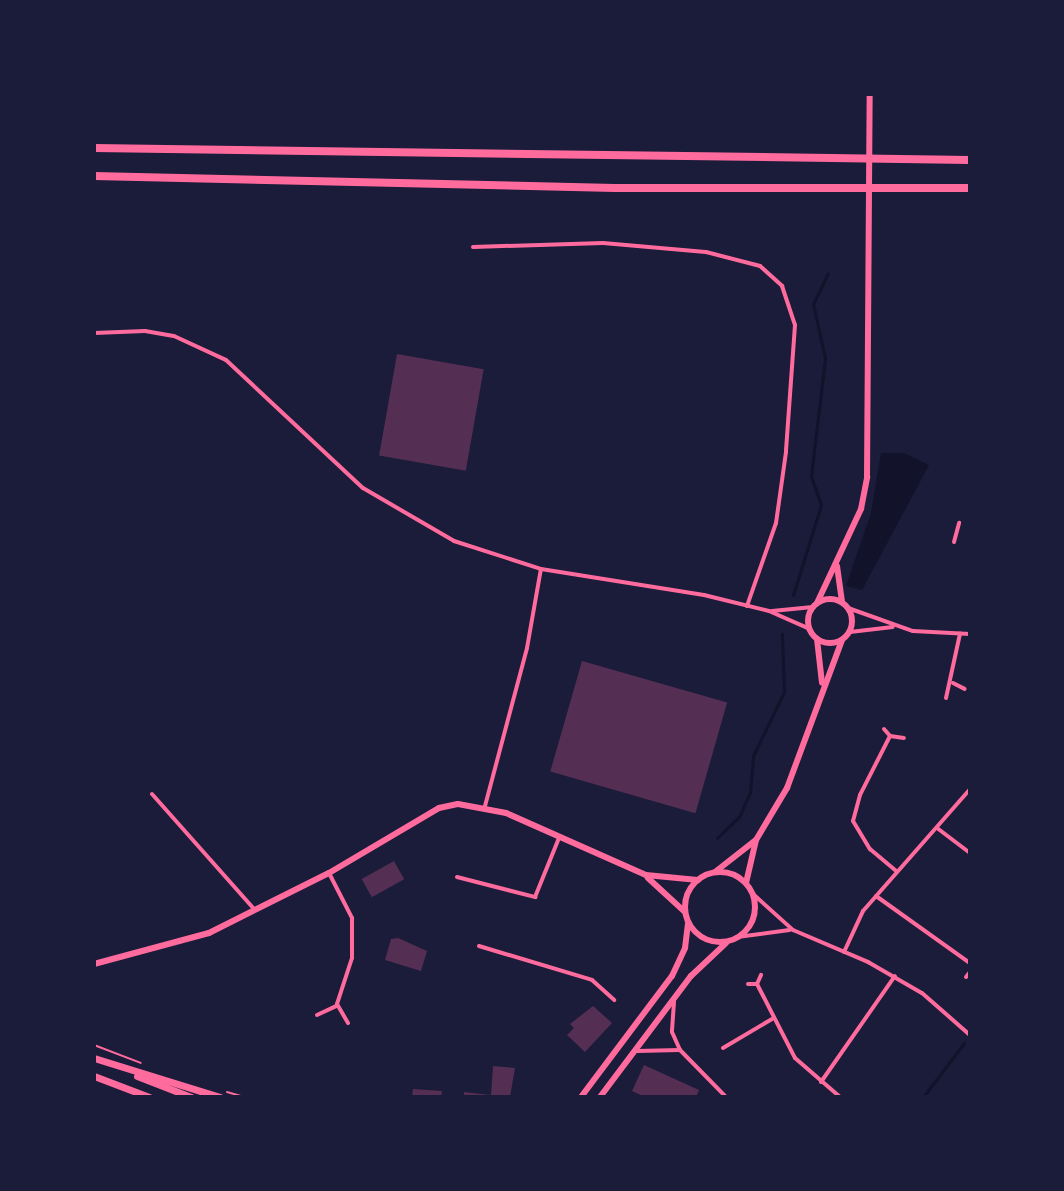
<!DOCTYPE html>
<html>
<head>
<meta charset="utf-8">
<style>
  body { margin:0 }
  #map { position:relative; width:1064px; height:1191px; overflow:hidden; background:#1b1b3a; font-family:Barlow,sans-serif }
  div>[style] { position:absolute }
  .water>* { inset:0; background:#12122b }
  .stream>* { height:3px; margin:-1.5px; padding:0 1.5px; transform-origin:1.5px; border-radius:1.5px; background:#12122b }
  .building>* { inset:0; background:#542f53; transform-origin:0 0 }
  .path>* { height:2px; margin:-1px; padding:0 1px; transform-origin:1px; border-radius:1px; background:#ff6b9d }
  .minor>* { height:4px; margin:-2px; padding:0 2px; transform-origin:2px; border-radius:2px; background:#ff6b9d }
  .tertiary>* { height:6px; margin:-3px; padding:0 3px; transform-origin:3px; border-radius:3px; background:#ff6b9d }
  .tertiary>.ring { margin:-3px; padding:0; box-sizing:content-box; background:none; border:6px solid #ff6b9d; border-radius:50% }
  .trunk>* { height:7px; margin:-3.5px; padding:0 3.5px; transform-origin:3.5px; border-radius:3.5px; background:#ff6b9d }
  .motorway>* { height:8px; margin:-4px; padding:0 4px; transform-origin:4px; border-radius:4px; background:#ff6b9d }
  span { translate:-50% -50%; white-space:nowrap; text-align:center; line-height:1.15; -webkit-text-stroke:8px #1b1b3a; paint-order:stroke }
  .frame { position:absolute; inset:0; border:96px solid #1b1b3a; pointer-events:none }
</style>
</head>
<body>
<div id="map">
  <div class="water">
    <div style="clip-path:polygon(881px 453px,904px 453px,929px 465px,862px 590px,846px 586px,871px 513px)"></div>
  </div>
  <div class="stream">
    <div style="left:793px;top:595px;width:94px;rotate:-72.7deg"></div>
    <div style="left:821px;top:505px;width:31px;rotate:-109deg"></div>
    <div style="left:811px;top:476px;width:119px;rotate:-83.2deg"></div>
    <div style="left:825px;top:358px;width:55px;rotate:-102.5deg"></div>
    <div style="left:813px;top:304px;width:34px;rotate:-64deg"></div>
    <div style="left:717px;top:838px;width:30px;rotate:-44deg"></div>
    <div style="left:739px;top:817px;width:27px;rotate:-66deg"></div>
    <div style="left:750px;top:792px;width:36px;rotate:-85deg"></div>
    <div style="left:753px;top:756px;width:71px;rotate:-64.2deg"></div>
    <div style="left:784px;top:692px;width:58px;rotate:-92deg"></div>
    <div style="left:923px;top:1097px;width:68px;rotate:-52.8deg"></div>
  </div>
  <div class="building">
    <div style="left:397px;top:354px;width:88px;height:103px;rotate:10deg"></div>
    <div style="left:582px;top:661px;width:151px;height:115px;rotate:16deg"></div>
    <div style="left:394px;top:861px;width:21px;height:37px;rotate:61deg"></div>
    <div style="clip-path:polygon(398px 938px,427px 951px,421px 971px,385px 960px,391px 939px)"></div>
    <div style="clip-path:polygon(593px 1006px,612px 1023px,585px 1052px,567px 1035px,574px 1028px,570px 1024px)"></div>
    <div style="clip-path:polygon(644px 1065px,699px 1090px,696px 1097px,645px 1097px,632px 1091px)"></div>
    <div style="clip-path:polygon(493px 1066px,515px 1068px,510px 1097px,464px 1097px,464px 1092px,491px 1095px)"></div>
    <div style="clip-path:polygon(413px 1089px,442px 1091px,441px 1097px,412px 1097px)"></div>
  </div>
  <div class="path">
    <div style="left:94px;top:1045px;width:50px;rotate:21deg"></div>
    <div style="left:227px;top:1092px;width:18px;rotate:16deg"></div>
  </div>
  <div class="minor">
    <div style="left:473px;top:247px;width:130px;rotate:-1.8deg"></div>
    <div style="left:603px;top:243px;width:103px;rotate:5deg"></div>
    <div style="left:706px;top:252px;width:56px;rotate:14.5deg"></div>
    <div style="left:760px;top:266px;width:30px;rotate:42deg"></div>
    <div style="left:782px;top:286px;width:41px;rotate:71.6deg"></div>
    <div style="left:795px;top:325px;width:127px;rotate:94.1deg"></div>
    <div style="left:786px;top:452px;width:72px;rotate:98deg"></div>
    <div style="left:776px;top:523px;width:88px;rotate:109.3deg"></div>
    <div style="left:94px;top:333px;width:51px;rotate:-2.2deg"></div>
    <div style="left:145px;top:331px;width:29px;rotate:10deg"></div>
    <div style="left:174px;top:336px;width:57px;rotate:24.8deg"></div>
    <div style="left:226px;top:360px;width:187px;rotate:43.1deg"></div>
    <div style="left:363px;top:488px;width:105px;rotate:30.2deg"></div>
    <div style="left:454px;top:541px;width:91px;rotate:17.8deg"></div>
    <div style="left:541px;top:569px;width:165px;rotate:9.1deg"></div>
    <div style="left:704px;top:595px;width:67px;rotate:13.8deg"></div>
    <div style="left:769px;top:611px;width:45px;rotate:23.7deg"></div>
    <div style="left:954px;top:542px;width:20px;rotate:-75deg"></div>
    <div style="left:848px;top:608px;width:69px;rotate:19.5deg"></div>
    <div style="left:913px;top:631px;width:57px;rotate:3deg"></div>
    <div style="left:772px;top:611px;width:41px;rotate:-5.6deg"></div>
    <div style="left:850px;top:632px;width:43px;rotate:-6.6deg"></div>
    <div style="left:953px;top:683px;width:13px;rotate:27deg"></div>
    <div style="left:946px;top:698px;width:66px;rotate:-77.7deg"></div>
    <div style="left:884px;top:729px;width:9px;rotate:49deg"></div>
    <div style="left:890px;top:736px;width:14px;rotate:8deg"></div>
    <div style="left:890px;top:736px;width:66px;rotate:117deg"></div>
    <div style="left:860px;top:795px;width:27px;rotate:105deg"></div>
    <div style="left:853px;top:821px;width:33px;rotate:59deg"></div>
    <div style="left:870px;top:849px;width:35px;rotate:40deg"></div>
    <div style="left:152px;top:794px;width:155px;rotate:48.4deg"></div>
    <div style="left:485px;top:806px;width:163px;rotate:-75.1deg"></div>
    <div style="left:527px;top:648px;width:80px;rotate:-80deg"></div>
    <div style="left:937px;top:828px;width:41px;rotate:37.1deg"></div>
    <div style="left:329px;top:873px;width:51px;rotate:62.9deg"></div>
    <div style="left:352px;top:918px;width:40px;rotate:90deg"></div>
    <div style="left:352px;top:958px;width:48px;rotate:108.1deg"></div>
    <div style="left:337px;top:1004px;width:22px;rotate:60deg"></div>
    <div style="left:457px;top:877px;width:81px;rotate:14.4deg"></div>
    <div style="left:535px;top:897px;width:64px;rotate:-67.9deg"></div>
    <div style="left:753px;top:894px;width:54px;rotate:42deg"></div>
    <div style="left:793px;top:930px;width:82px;rotate:23.1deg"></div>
    <div style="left:868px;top:962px;width:62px;rotate:29.9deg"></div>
    <div style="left:922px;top:993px;width:64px;rotate:41.2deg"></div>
    <div style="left:876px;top:896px;width:115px;rotate:35.5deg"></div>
    <div style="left:737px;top:937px;width:53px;rotate:-7.5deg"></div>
    <div style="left:479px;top:946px;width:118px;rotate:16.7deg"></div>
    <div style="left:592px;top:980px;width:30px;rotate:42deg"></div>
    <div style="left:844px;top:952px;width:45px;rotate:-65.1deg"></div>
    <div style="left:863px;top:911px;width:162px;rotate:-48.7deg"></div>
    <div style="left:966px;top:977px;width:6px;rotate:-51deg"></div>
    <div style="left:748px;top:984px;width:9px"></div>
    <div style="left:757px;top:984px;width:10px;rotate:-66deg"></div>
    <div style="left:757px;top:984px;width:83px;rotate:62.8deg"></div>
    <div style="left:795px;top:1058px;width:60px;rotate:40.9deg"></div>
    <div style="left:674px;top:1002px;width:30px;rotate:94deg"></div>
    <div style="left:672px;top:1032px;width:20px;rotate:66deg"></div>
    <div style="left:680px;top:1050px;width:66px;rotate:45.6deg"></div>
    <div style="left:317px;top:1015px;width:21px;rotate:-25deg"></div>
    <div style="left:723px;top:1048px;width:57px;rotate:-30.6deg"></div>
    <div style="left:637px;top:1051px;width:43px;rotate:-1.3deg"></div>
    <div style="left:821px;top:1082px;width:129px;rotate:-55.1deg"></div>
  </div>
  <div class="tertiary">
    <div style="left:837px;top:566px;width:36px;rotate:82deg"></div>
    <div class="ring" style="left:808px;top:599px;width:38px;height:38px"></div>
    <div style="left:817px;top:603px;width:104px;rotate:-64.9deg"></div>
    <div style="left:861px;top:509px;width:33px;rotate:-79deg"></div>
    <div style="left:867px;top:477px;width:383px;rotate:-89.6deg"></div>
    <div style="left:817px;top:639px;width:44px;rotate:83.5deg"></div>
    <div style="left:715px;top:872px;width:52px;rotate:-38deg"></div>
    <div class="ring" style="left:685px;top:872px;width:64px;height:64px"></div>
    <div style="left:648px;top:878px;width:50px;rotate:42.6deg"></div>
    <div style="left:746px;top:883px;width:44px;rotate:-76.9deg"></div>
    <div style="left:756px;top:840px;width:61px;rotate:-59.2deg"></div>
    <div style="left:787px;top:788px;width:158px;rotate:-69.6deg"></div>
    <div style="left:94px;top:964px;width:119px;rotate:-15.1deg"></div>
    <div style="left:209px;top:933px;width:134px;rotate:-26.6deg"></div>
    <div style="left:329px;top:873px;width:128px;rotate:-30.6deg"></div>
    <div style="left:439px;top:808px;width:19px;rotate:-12deg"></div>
    <div style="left:458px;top:804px;width:49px;rotate:10.6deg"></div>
    <div style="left:506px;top:813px;width:153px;rotate:23.9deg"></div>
    <div style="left:646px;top:875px;width:52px;rotate:5.5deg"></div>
    <div style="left:581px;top:1097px;width:151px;rotate:-53.1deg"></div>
    <div style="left:672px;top:976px;width:31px;rotate:-65deg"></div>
    <div style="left:685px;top:948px;width:26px;rotate:-83deg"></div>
    <div style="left:600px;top:1097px;width:151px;rotate:-53.1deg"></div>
    <div style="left:691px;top:976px;width:48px;rotate:-43.3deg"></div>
  </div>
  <div class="trunk">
    <div style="left:94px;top:1058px;width:132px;rotate:17.2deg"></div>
    <div style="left:94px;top:1076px;width:59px;rotate:20.9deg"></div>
    <div style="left:137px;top:1076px;width:58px;rotate:21.3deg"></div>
  </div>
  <div class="motorway">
    <div style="left:94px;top:148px;width:876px;rotate:0.78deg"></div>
    <div style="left:94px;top:176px;width:521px;rotate:1.32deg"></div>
    <div style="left:615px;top:188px;width:355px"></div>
  </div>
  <div class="frame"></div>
</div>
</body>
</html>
